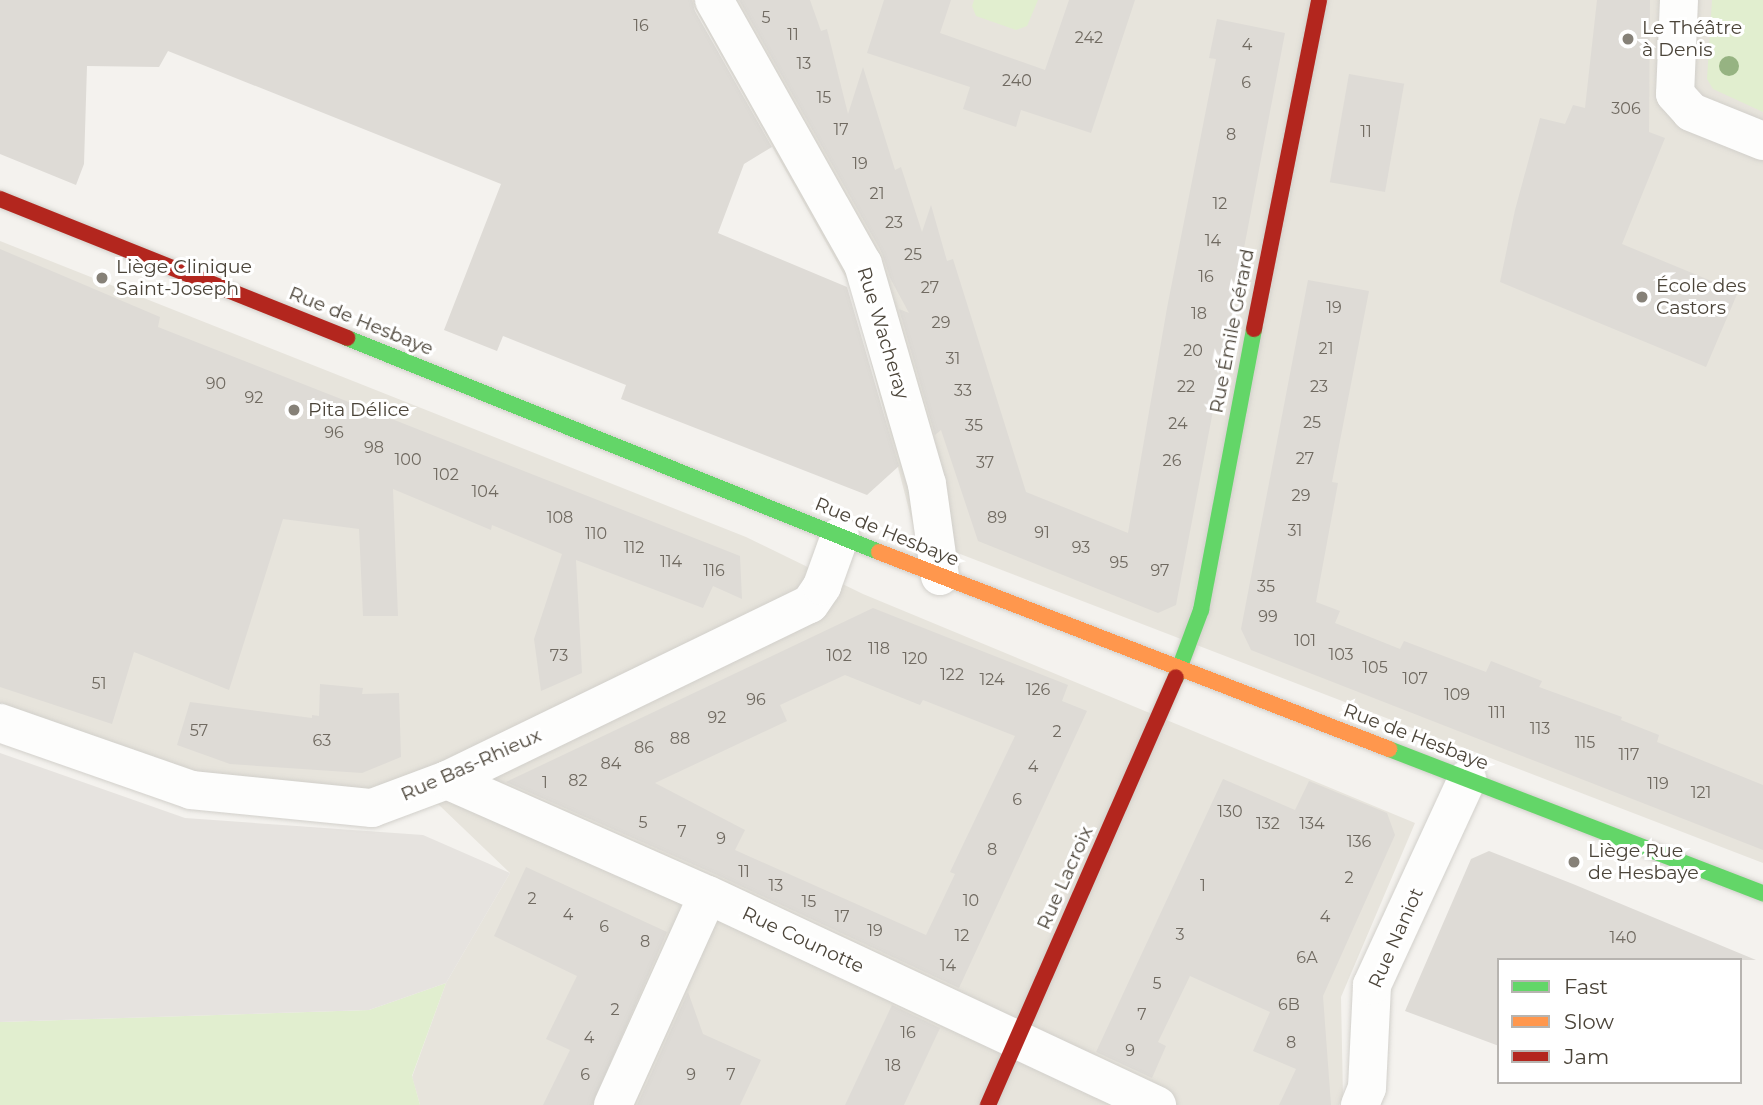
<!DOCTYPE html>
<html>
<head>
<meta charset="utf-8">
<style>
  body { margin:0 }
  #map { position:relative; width:1763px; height:1105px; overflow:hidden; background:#f4f2ee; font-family:Montserrat,sans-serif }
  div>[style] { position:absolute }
  .residential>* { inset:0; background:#e7e4dc }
  .green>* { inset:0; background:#e1eecf }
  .parking>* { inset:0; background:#e6e3df }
  .building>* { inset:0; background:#dedbd6; transform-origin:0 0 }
  .roads { filter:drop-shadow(0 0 2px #d2d0cb) drop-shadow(0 0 2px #d2d0cb) }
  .street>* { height:38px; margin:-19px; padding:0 19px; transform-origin:19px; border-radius:19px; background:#fdfdfc }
  .fast>* { height:16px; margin:-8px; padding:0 8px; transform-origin:8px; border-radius:8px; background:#63d668 }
  .slow>* { height:16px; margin:-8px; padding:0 8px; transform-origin:8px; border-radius:8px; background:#ff974d }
  .jam>* { height:16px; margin:-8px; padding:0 8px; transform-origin:8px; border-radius:8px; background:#b3261e }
  .trees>* { width:20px; height:20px; margin:-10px; border-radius:50%; background:#96b382 }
  .dots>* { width:19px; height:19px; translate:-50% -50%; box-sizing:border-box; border:4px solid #fff; border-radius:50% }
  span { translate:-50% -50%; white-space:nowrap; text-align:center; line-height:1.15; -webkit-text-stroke:6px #fff; paint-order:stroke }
  .number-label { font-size:16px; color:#706a61 }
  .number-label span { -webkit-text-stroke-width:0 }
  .poi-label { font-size:19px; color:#4b4439 }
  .left { translate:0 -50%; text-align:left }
  .street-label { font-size:19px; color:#4b4439 }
  .legend { position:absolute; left:1497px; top:958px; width:245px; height:126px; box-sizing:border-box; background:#fff; border:2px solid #b7b4b0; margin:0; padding:9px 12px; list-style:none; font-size:21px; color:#4b4439 }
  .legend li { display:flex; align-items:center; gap:14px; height:35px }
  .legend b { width:35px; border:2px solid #b7b4b0 }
</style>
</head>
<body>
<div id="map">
  <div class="residential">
    <div style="clip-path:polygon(690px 0,1763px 0,1763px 863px,916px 537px,852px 289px)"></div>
    <div style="clip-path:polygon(0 241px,746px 537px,863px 594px,1415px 823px,1341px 997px,1343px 1097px,1339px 1105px,420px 1105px,412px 1077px,446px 983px,510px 873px,439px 805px,225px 783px,0 705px)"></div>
  </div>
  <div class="green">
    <div style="clip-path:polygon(974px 0,1038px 0,1027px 26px,1016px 30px,976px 16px,972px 6px)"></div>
    <div style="clip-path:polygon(1712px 0,1763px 0,1763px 112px,1713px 89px,1707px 79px)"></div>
    <div style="clip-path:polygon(446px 983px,412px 1076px,420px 1105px,0 1105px,0 1022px,369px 1010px)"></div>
  </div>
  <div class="parking">
    <div style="clip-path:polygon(0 753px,185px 818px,423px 835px,510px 873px,446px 983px,369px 1010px,0 1022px)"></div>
  </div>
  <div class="building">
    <div style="clip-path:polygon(0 0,692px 0,695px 11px,772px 147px,744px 164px,718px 233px,847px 287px,899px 466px,867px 495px,621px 399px,626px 385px,503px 336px,497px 351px,444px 330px,501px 184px,168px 51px,159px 67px,87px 66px,84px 164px,76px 185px,0 154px)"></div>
    <div style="clip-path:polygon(739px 0,810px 0,821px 31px,827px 29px,848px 114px,863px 67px,895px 170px,901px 167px,922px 232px,931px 205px,947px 261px,953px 259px,1026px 492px,1128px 533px,1167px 308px,1216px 59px,1209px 58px,1217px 19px,1285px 33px,1176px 605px,1158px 613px,978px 541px,941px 430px,935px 435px,899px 309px,909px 313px,890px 278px,882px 253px)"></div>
    <div style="clip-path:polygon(884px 0,951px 0,940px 33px,1045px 70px,1069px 0,1135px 0,1091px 133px,1021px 110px,1016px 127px,963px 109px,970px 87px,867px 53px)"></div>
    <div style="clip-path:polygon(1597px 0,1650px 0,1649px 132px,1665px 138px,1622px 244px,1738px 292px,1706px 367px,1500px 282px,1515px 210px,1540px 118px,1565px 124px,1573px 105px,1585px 108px)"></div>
    <div style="left:1349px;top:74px;width:56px;height:110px;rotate:10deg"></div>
    <div style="clip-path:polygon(0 249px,160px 317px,158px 327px,740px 556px,742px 599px,713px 586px,703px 608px,576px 560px,582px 673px,541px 691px,534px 639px,562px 554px,492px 525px,491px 530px,393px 489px,398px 616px,363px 616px,359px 529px,283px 519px,229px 690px,134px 652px,112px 724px,0 687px)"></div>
    <div style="clip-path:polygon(1308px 280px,1369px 291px,1332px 482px,1338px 483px,1316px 602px,1340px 611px,1335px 623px,1400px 649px,1404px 641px,1486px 672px,1491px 661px,1542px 681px,1539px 687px,1622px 717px,1621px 720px,1659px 735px,1657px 742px,1763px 785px,1763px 850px,1251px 650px,1241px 629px)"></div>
    <div style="clip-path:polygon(evenodd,873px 608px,1068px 685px,1062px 701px,1087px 711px,959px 988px,717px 875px,506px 782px,873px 608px,845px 675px,920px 705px,923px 700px,1015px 736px,950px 872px,955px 874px,926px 935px,735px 850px,745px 830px,655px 783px,787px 721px,780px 705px,845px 675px)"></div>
    <div style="clip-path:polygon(320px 684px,363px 688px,362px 694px,399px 693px,401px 757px,362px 773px,230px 764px,177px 745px,190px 702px,312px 718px,312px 715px,319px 716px)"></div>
    <div style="clip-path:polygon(1223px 779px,1295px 810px,1309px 781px,1387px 813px,1395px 835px,1323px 996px,1331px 1105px,1279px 1105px,1296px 1069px,1253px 1051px,1270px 1012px,1190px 976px,1158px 1042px,1166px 1046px,1152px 1078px,1096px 1052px)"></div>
    <div style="clip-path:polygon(1489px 851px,1573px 884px,1756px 960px,1499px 960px,1499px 1046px,1405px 1011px,1471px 859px)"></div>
    <div style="clip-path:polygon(526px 867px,667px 932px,592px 1105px,543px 1105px,570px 1050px,546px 1039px,577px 976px,494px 936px)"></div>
    <div style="clip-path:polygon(688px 992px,703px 1034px,761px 1060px,740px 1105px,637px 1105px)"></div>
    <div style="clip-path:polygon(892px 1005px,940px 1028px,904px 1105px,845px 1105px)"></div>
  </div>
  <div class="roads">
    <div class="street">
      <div style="left:714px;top:0;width:303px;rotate:60.6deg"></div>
      <div style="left:863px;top:264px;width:229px;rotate:73.8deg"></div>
      <div style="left:927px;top:484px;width:93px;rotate:82deg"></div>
      <div style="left:1679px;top:0;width:94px;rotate:92.4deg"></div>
      <div style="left:1675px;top:94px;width:24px;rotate:48deg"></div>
      <div style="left:1691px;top:112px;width:78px;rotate:21.9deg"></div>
      <div style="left:0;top:723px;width:202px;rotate:19.3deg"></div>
      <div style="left:191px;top:790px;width:182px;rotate:5.7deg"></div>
      <div style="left:372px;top:808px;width:80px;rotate:-20.5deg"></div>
      <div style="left:447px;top:780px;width:403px;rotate:-25.9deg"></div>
      <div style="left:810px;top:604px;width:22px;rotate:-56deg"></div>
      <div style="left:822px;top:586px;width:53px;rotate:-70.2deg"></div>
      <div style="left:447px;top:780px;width:285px;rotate:23.8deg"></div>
      <div style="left:708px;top:895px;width:496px;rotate:25.1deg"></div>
      <div style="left:613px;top:1105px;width:230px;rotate:-65.7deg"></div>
      <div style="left:1360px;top:1105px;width:18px;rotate:-68deg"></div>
      <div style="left:1367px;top:1088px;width:103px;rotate:-87.2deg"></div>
      <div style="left:1372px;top:985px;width:227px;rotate:-65.2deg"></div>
    </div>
    <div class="fast">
      <div style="left:347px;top:338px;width:573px;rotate:21.91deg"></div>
      <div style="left:1176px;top:677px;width:72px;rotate:-69.5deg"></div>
      <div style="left:1201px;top:610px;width:286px;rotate:-79.3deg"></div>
      <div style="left:1389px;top:749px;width:401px;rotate:21.1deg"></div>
    </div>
    <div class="slow">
      <div style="left:879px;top:552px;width:547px;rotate:21.12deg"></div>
    </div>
    <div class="jam">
      <div style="left:0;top:199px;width:374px;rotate:21.8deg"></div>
      <div style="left:1254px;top:329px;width:335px;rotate:-78.8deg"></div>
      <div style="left:988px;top:1105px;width:467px;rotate:-66.3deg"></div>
    </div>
  </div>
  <div class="trees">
    <div style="left:1729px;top:66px"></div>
  </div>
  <div class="dots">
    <div style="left:1628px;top:39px;background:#868178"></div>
    <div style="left:102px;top:278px;background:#868178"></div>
    <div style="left:1642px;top:297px;background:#868178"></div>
    <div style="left:294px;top:410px;background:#868178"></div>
    <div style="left:1574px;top:862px;background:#868178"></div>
  </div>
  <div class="number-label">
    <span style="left:766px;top:18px">5</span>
    <span style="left:641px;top:26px">16</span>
    <span style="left:793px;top:35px">11</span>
    <span style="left:1089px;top:38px">242</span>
    <span style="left:1247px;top:45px">4</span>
    <span style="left:804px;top:64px">13</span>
    <span style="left:1017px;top:81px">240</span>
    <span style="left:1246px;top:83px">6</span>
    <span style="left:824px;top:98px">15</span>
    <span style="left:1626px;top:109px">306</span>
    <span style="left:841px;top:130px">17</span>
    <span style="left:1366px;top:132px">11</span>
    <span style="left:1231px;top:135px">8</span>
    <span style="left:860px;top:164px">19</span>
    <span style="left:877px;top:194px">21</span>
    <span style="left:1220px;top:204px">12</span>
    <span style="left:894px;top:223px">23</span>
    <span style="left:1213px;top:241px">14</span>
    <span style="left:913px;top:255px">25</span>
    <span style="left:1206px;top:277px">16</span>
    <span style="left:930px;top:288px">27</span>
    <span style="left:1334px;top:308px">19</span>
    <span style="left:1199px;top:314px">18</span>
    <span style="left:941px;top:323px">29</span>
    <span style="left:1326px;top:349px">21</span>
    <span style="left:1193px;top:351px">20</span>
    <span style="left:953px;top:359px">31</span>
    <span style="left:216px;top:384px">90</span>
    <span style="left:1186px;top:387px">22</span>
    <span style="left:1319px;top:387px">23</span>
    <span style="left:963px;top:391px">33</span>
    <span style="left:254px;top:398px">92</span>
    <span style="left:1312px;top:423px">25</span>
    <span style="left:1178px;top:424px">24</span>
    <span style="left:974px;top:426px">35</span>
    <span style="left:334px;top:433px">96</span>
    <span style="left:374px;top:448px">98</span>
    <span style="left:1305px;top:459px">27</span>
    <span style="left:408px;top:460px">100</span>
    <span style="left:1172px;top:461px">26</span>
    <span style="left:985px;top:463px">37</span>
    <span style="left:446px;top:475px">102</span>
    <span style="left:485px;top:492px">104</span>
    <span style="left:1301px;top:496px">29</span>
    <span style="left:560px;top:518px">108</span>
    <span style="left:997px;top:518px">89</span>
    <span style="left:1295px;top:531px">31</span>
    <span style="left:1042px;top:533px">91</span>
    <span style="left:596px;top:534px">110</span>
    <span style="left:634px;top:548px">112</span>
    <span style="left:1081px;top:548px">93</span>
    <span style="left:671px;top:562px">114</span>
    <span style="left:1119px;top:563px">95</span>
    <span style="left:714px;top:571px">116</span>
    <span style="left:1160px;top:571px">97</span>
    <span style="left:1266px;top:587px">35</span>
    <span style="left:1268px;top:617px">99</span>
    <span style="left:1305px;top:641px">101</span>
    <span style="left:879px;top:649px">118</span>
    <span style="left:1341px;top:655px">103</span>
    <span style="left:559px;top:656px">73</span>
    <span style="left:839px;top:656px">102</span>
    <span style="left:915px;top:659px">120</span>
    <span style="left:1375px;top:668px">105</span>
    <span style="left:952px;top:675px">122</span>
    <span style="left:1415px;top:679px">107</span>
    <span style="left:992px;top:680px">124</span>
    <span style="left:99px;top:684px">51</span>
    <span style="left:1038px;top:690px">126</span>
    <span style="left:1457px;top:695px">109</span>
    <span style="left:756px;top:700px">96</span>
    <span style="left:1497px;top:713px">111</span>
    <span style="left:717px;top:718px">92</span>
    <span style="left:1540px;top:729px">113</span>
    <span style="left:199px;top:731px">57</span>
    <span style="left:1057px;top:732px">2</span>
    <span style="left:680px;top:739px">88</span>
    <span style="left:322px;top:741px">63</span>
    <span style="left:1585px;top:743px">115</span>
    <span style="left:644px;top:748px">86</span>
    <span style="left:1629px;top:755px">117</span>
    <span style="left:611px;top:764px">84</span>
    <span style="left:1033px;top:767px">4</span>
    <span style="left:578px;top:781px">82</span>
    <span style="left:545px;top:783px">1</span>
    <span style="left:1658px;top:784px">119</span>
    <span style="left:1701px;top:793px">121</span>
    <span style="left:1017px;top:800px">6</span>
    <span style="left:1230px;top:812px">130</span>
    <span style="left:643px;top:823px">5</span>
    <span style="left:1268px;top:824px">132</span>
    <span style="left:1312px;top:824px">134</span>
    <span style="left:682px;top:832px">7</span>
    <span style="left:721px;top:839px">9</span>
    <span style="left:1359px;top:842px">136</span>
    <span style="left:992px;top:850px">8</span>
    <span style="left:744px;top:872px">11</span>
    <span style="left:1349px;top:878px">2</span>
    <span style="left:776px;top:886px">13</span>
    <span style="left:1203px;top:886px">1</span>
    <span style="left:532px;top:899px">2</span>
    <span style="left:971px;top:901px">10</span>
    <span style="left:809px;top:902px">15</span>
    <span style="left:568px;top:915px">4</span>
    <span style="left:842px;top:917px">17</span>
    <span style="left:1325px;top:917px">4</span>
    <span style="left:604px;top:927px">6</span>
    <span style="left:875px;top:931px">19</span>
    <span style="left:1180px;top:935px">3</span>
    <span style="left:962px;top:936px">12</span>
    <span style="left:1623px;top:938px">140</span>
    <span style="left:645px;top:942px">8</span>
    <span style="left:1307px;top:958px">6A</span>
    <span style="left:948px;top:966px">14</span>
    <span style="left:1157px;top:984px">5</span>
    <span style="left:1289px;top:1005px">6B</span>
    <span style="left:615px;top:1010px">2</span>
    <span style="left:1142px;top:1015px">7</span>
    <span style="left:908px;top:1033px">16</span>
    <span style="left:589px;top:1038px">4</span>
    <span style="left:1291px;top:1043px">8</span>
    <span style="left:1130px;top:1051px">9</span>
    <span style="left:893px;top:1066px">18</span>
    <span style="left:585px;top:1075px">6</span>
    <span style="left:691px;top:1075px">9</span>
    <span style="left:731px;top:1075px">7</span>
  </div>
  <div class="poi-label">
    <span class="left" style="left:1642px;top:39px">Le Théâtre<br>à Denis</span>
    <span class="left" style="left:116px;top:278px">Liège Clinique<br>Saint-Joseph</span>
    <span class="left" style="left:1656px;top:297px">École des<br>Castors</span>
    <span class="left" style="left:308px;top:410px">Pita Délice</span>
    <span class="left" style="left:1588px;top:862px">Liège Rue<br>de Hesbaye</span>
  </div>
  <div class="street-label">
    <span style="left:361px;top:321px;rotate:22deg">Rue de Hesbaye</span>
    <span style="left:1232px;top:331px;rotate:-79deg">Rue Émile Gérard</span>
    <span style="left:883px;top:333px;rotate:73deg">Rue Wacheray</span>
    <span style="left:887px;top:532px;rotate:22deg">Rue de Hesbaye</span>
    <span style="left:1416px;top:737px;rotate:21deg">Rue de Hesbaye</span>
    <span style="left:471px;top:765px;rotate:-24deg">Rue Bas-Rhieux</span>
    <span style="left:1065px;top:878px;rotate:-66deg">Rue Lacroix</span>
    <span style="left:1396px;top:938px;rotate:-66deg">Rue Naniot</span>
    <span style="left:803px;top:940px;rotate:25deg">Rue Counotte</span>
  </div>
  <ul class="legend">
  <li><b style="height:9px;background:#63d668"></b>Fast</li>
  <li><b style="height:9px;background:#ff974d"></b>Slow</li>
  <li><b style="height:9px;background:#b3261e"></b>Jam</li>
  </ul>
</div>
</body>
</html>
